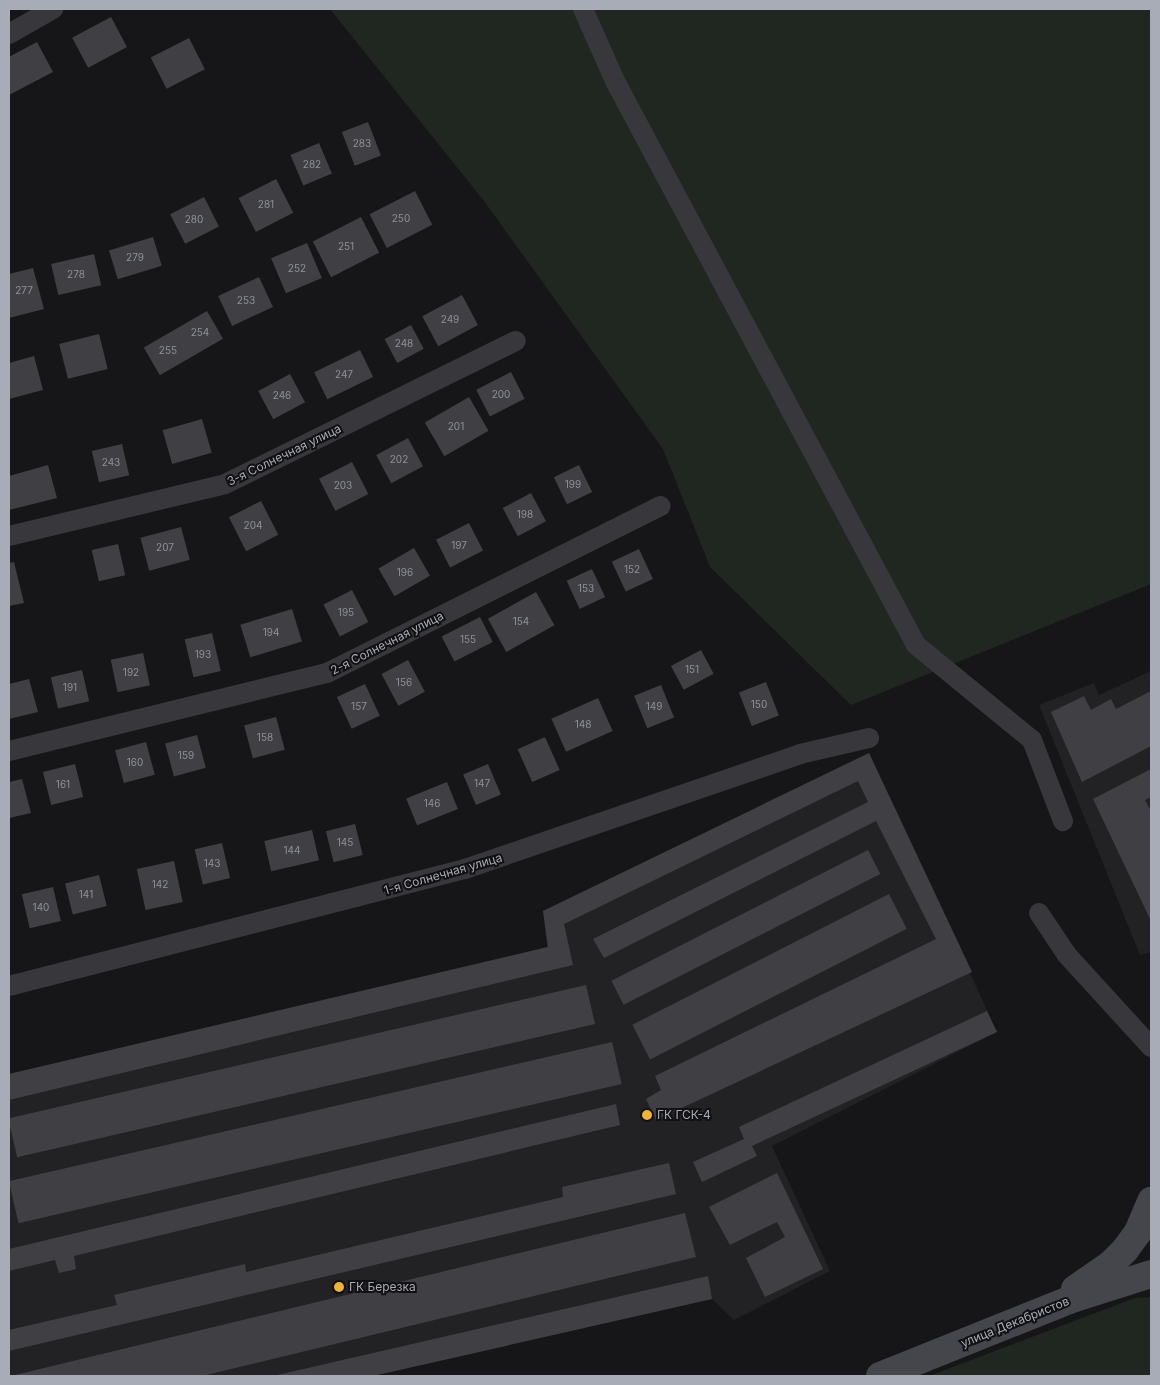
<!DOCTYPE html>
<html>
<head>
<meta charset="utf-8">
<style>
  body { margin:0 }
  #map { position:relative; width:1160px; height:1385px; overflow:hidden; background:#161517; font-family:Inter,sans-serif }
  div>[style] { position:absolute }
  .built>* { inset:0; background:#222224 }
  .green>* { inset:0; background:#202721 }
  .building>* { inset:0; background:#404044; transform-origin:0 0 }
  .street>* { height:20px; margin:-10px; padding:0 10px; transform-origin:10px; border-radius:10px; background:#37373c }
  .secondary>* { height:28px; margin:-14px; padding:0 14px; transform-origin:14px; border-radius:14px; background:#45464c }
  .dots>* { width:14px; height:14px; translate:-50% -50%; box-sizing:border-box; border:2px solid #111012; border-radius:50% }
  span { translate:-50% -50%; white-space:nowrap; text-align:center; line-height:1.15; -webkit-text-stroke:4px #111012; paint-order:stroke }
  .number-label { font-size:10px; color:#8e919a }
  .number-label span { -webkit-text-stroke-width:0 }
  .street-label { font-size:12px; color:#a8acb7 }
  .poi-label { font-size:12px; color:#a8acb7 }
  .left { translate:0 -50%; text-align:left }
  .frame { position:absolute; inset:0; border:10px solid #a8acb7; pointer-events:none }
</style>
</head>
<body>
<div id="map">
  <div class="built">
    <div style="clip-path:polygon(1151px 671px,1151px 952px,1140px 955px,1039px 705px,1094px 683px,1099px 695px)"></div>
    <div style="clip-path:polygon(869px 753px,997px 1032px,772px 1146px,830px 1271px,734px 1320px,712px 1299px,373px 1376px,9px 1376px,9px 1074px,547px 947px,543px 911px)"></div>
  </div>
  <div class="green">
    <div style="clip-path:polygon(330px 9px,1151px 9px,1151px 584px,851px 705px,710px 567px,663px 449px,484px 201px)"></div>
    <div style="clip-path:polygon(1151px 1297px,1151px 1376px,929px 1376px,1135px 1298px)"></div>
  </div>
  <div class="building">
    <div style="left:111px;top:17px;width:34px;height:44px;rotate:62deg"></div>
    <div style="left:189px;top:38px;width:35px;height:43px;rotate:63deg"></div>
    <div style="clip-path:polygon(37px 42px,53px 72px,9px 95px,9px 57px)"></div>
    <div style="left:368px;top:122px;width:36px;height:28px;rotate:69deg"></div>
    <div style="left:319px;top:143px;width:33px;height:31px;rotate:67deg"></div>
    <div style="left:276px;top:179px;width:38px;height:42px;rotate:63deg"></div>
    <div style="left:415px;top:191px;width:38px;height:51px;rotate:63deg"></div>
    <div style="left:204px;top:197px;width:33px;height:38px;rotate:63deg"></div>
    <div style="left:361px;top:217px;width:40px;height:54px;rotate:63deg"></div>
    <div style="left:153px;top:237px;width:30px;height:46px;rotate:73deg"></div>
    <div style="left:307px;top:243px;width:38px;height:39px;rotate:67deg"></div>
    <div style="left:94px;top:254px;width:32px;height:44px;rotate:77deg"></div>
    <div style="clip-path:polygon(33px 268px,44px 309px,9px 318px,9px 274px)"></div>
    <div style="left:259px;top:277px;width:33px;height:45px;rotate:65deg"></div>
    <div style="left:462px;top:295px;width:34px;height:45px;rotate:62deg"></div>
    <div style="left:207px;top:311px;width:32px;height:73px;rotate:60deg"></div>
    <div style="left:411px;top:325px;width:27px;height:30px;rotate:62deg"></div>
    <div style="left:99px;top:334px;width:36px;height:41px;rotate:76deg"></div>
    <div style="left:360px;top:350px;width:30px;height:51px;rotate:64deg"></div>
    <div style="clip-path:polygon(34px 356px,43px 390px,9px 399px,9px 363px)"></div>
    <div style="left:511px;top:372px;width:30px;height:39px;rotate:63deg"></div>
    <div style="left:290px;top:374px;width:32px;height:36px;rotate:62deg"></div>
    <div style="left:469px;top:397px;width:39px;height:51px;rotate:60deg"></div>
    <div style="left:202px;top:419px;width:35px;height:41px;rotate:74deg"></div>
    <div style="left:408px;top:438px;width:32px;height:36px;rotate:62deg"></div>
    <div style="left:122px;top:444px;width:32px;height:31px;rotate:77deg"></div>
    <div style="left:352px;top:462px;width:36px;height:37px;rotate:63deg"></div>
    <div style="clip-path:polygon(48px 465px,57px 498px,9px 510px,9px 476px)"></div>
    <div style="left:579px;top:465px;width:30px;height:28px;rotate:64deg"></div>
    <div style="left:531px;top:493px;width:32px;height:32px;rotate:62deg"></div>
    <div style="left:261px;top:501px;width:38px;height:36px;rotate:63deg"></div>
    <div style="left:469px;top:523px;width:31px;height:37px;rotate:63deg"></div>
    <div style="left:181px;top:527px;width:34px;height:42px;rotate:75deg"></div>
    <div style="left:118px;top:544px;width:32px;height:27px;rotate:77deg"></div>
    <div style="left:414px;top:548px;width:32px;height:41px;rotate:60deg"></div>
    <div style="left:639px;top:549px;width:33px;height:30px;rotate:65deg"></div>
    <div style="clip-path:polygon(14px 562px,24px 603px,9px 606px,9px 563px)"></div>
    <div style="left:592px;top:569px;width:31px;height:28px;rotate:65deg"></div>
    <div style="left:352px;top:590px;width:36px;height:32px;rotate:63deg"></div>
    <div style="left:536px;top:592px;width:38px;height:55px;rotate:61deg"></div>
    <div style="left:292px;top:609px;width:34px;height:54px;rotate:73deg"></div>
    <div style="left:480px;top:617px;width:28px;height:43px;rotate:63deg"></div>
    <div style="left:212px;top:633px;width:39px;height:28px;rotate:77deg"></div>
    <div style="left:701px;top:650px;width:27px;height:34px;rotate:62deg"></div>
    <div style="left:143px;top:653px;width:33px;height:33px;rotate:78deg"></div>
    <div style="left:408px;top:660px;width:36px;height:30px;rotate:62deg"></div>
    <div style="left:82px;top:670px;width:32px;height:32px;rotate:77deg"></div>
    <div style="clip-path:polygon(29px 679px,38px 712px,9px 719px,9px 684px)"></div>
    <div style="left:766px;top:682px;width:36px;height:29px;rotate:69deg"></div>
    <div style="left:365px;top:684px;width:35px;height:31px;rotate:65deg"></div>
    <div style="left:661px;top:685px;width:35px;height:29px;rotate:68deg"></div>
    <div style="clip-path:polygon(1151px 691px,1151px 746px,1082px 782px,1051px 712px,1084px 696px,1091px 710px,1111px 699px,1116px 709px)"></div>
    <div style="left:598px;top:698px;width:36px;height:51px;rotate:66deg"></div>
    <div style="left:276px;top:717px;width:34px;height:33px;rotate:75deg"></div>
    <div style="left:197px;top:735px;width:34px;height:33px;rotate:75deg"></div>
    <div style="left:545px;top:737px;width:36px;height:30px;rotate:66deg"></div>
    <div style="left:146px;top:742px;width:34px;height:32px;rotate:75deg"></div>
    <div style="clip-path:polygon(869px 753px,972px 972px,656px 1120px,646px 1099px,661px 1090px,655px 1076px,936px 939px,876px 821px,604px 958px,593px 939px,868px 802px,858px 781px,564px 924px,573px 965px,9px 1100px,9px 1074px,548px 947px,543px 911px)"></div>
    <div style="left:75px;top:764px;width:34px;height:33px;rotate:76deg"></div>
    <div style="left:488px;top:764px;width:33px;height:27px;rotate:67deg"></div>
    <div style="clip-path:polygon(1151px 769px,1151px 797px,1145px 800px,1151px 811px,1151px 921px,1093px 799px)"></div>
    <div style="clip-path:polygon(22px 779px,31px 813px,9px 818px,9px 782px)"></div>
    <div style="left:447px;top:782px;width:29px;height:44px;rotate:68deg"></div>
    <div style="left:355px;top:824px;width:32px;height:30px;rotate:76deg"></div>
    <div style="left:312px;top:830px;width:31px;height:49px;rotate:77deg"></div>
    <div style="left:222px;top:843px;width:36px;height:28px;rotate:77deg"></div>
    <div style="left:868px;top:850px;width:27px;height:288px;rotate:63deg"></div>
    <div style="left:174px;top:861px;width:42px;height:38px;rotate:78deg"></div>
    <div style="left:99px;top:875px;width:32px;height:35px;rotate:76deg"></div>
    <div style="left:53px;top:887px;width:35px;height:32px;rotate:77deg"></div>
    <div style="left:889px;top:894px;width:39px;height:288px;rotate:63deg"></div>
    <div style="left:586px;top:985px;width:40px;height:593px;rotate:77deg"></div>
    <div style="clip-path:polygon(987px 1011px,997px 1032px,752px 1146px,757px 1156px,702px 1182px,693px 1162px,744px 1139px,739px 1127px)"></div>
    <div style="left:612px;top:1042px;width:43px;height:619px;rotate:77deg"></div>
    <div style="clip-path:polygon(616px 1104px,620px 1125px,74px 1256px,76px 1269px,59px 1273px,55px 1260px,9px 1271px,9px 1249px)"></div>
    <div style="clip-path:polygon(669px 1163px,676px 1194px,9px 1351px,9px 1330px,117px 1305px,114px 1295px,245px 1264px,246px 1272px,563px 1197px,562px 1187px)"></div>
    <div style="clip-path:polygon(777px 1173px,823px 1269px,765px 1297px,746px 1258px,785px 1237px,777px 1222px,730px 1245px,709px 1207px)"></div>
    <div style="clip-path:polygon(685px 1213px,696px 1257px,202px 1376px,11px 1376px)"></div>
    <div style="clip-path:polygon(708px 1276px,712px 1299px,373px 1376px,273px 1376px)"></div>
  </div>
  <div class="street">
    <div style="left:583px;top:9px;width:79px;rotate:66deg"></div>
    <div style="left:615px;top:81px;width:639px;rotate:61.91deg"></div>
    <div style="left:916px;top:645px;width:150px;rotate:39.3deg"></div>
    <div style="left:1032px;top:740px;width:87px;rotate:69.1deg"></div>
    <div style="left:9px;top:34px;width:51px;rotate:-29.6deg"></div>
    <div style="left:9px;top:536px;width:222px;rotate:-13.5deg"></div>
    <div style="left:225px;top:484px;width:324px;rotate:-26.2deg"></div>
    <div style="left:9px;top:751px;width:327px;rotate:-13.8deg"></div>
    <div style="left:327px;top:673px;width:373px;rotate:-26.6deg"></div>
    <div style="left:1039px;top:913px;width:50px;rotate:56.3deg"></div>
    <div style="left:1067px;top:955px;width:125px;rotate:47.6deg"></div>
    <div style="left:9px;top:986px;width:471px;rotate:-14.4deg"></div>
    <div style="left:465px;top:869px;width:354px;rotate:-18.9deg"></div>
    <div style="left:800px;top:754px;width:71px;rotate:-13.1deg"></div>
  </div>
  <div class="secondary">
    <div style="left:1075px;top:1289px;width:44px;rotate:-34.8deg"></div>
    <div style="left:1111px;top:1264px;width:20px;rotate:-45deg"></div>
    <div style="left:1125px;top:1250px;width:22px;rotate:-54deg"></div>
    <div style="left:1138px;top:1232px;width:34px;rotate:-67deg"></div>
    <div style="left:880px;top:1376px;width:204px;rotate:-21.9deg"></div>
    <div style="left:1069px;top:1300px;width:86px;rotate:-17.6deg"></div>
  </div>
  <div class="dots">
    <div style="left:647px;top:1115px;background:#efb335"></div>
    <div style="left:339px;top:1287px;background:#efb335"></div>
  </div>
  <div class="number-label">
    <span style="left:362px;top:144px">283</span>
    <span style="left:312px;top:165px">282</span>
    <span style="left:266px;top:205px">281</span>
    <span style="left:401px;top:219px">250</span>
    <span style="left:194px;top:220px">280</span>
    <span style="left:346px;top:247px">251</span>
    <span style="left:135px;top:258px">279</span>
    <span style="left:297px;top:269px">252</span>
    <span style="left:76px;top:275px">278</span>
    <span style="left:24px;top:291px">277</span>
    <span style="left:246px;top:301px">253</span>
    <span style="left:450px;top:320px">249</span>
    <span style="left:200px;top:333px">254</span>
    <span style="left:404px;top:344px">248</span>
    <span style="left:168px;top:351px">255</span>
    <span style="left:344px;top:375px">247</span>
    <span style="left:501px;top:395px">200</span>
    <span style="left:282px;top:396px">246</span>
    <span style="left:456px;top:427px">201</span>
    <span style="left:399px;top:460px">202</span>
    <span style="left:111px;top:463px">243</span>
    <span style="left:573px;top:485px">199</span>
    <span style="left:343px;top:486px">203</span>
    <span style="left:525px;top:515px">198</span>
    <span style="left:253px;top:526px">204</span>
    <span style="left:459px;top:546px">197</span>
    <span style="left:165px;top:548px">207</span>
    <span style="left:632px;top:570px">152</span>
    <span style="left:405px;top:573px">196</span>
    <span style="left:586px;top:589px">153</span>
    <span style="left:346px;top:613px">195</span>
    <span style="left:521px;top:622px">154</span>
    <span style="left:271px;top:633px">194</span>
    <span style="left:468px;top:640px">155</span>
    <span style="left:203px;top:655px">193</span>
    <span style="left:692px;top:670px">151</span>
    <span style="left:131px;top:673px">192</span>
    <span style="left:404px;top:683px">156</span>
    <span style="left:70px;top:688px">191</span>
    <span style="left:759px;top:705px">150</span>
    <span style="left:359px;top:707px">157</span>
    <span style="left:654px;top:707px">149</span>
    <span style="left:583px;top:725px">148</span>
    <span style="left:265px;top:738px">158</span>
    <span style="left:186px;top:756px">159</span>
    <span style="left:135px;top:763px">160</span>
    <span style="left:482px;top:784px">147</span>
    <span style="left:63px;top:785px">161</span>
    <span style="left:432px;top:804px">146</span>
    <span style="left:345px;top:843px">145</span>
    <span style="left:292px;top:851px">144</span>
    <span style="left:212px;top:864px">143</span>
    <span style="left:160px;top:885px">142</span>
    <span style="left:86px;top:895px">141</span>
    <span style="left:41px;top:908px">140</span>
  </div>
  <div class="street-label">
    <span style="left:284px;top:455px;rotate:-26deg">3-я Солнечная улица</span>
    <span style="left:387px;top:643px;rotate:-27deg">2-я Солнечная улица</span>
    <span style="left:443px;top:874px;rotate:-16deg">1-я Солнечная улица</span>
    <span style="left:1015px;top:1322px;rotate:-22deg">улица Декабристов</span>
  </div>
  <div class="poi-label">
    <span class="left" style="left:657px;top:1115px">ГК ГСК-4</span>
    <span class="left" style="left:349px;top:1287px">ГК Березка</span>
  </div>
  <div class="frame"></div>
</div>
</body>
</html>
